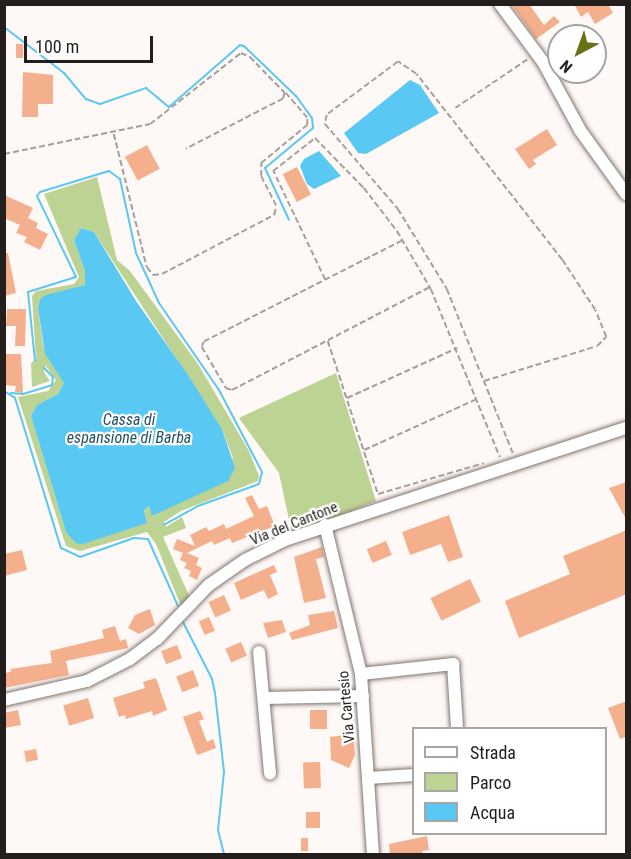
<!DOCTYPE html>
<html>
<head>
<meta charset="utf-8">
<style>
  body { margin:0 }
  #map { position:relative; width:631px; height:859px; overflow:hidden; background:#fef8f6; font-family:"Roboto Condensed",sans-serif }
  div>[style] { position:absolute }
  .green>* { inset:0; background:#bdd394 }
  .water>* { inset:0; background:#59c8f3 }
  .stream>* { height:2px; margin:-1px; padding:0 1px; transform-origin:1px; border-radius:1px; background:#59c8f3 }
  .building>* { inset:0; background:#f4af8c; transform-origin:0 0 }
  .path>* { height:1.5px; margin-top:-0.75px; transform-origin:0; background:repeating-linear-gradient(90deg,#a5a09e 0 6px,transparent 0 9px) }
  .roads { filter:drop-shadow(0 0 2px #81756f) drop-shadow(0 0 2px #81756f) }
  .minor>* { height:12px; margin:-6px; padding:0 6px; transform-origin:6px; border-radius:6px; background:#fff }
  span { translate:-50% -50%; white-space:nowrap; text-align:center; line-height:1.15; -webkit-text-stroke:4.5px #fff; paint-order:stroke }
  .street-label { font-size:15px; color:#241f1d }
  .water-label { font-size:16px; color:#245265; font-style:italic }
  .frame { position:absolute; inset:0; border:6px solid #241f1d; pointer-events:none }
  .legend { position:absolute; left:412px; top:727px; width:195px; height:108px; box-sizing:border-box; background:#fff; border:2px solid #a7a5a5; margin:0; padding:8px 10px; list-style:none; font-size:18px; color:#241f1d }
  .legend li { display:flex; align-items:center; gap:12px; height:30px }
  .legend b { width:30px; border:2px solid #a7a5a5 }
  .north { position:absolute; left:547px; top:24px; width:60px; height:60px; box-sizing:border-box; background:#fff; border:2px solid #a7a5a5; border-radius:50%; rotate:221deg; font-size:16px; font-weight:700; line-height:24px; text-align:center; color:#241f1d }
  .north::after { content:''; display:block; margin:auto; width:21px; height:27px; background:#6c7015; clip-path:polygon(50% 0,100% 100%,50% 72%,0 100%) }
  .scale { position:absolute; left:24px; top:36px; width:129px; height:27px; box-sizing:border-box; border:3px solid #241f1d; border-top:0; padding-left:8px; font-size:18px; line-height:21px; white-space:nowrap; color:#241f1d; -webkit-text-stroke:4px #fff; paint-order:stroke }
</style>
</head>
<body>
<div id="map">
  <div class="green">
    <div style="clip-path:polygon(evenodd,97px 177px,117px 260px,130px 271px,198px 364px,249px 451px,259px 476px,258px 481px,181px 511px,164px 522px,166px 527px,182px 517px,186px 528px,163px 537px,191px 600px,181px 606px,156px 544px,147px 532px,80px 551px,66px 546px,18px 397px,48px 391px,56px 380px,45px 365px,44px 372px,50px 381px,32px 387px,31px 363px,36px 359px,32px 296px,36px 291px,74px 284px,79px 277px,44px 194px,97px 177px,81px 228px,94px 232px,222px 429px,233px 458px,153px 516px,149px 506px,144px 509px,147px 523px,66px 532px,31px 416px,37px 405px,58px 394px,64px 383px,43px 345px,38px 308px,40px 299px,85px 285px,85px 271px,74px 240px,81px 228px)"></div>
    <div style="clip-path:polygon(336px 373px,376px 501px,292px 534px,279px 473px,239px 418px)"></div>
  </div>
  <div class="water">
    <div style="clip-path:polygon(410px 80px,420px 85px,439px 113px,366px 154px,358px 153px,344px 133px)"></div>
    <div style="clip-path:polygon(319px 151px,341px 176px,314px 189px,307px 184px,300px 166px,304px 159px)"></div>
    <div style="clip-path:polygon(81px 228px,94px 232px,136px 301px,188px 375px,222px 429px,235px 468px,228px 481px,152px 516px,149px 506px,144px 510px,147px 523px,83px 544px,76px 543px,66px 532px,31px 416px,37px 405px,58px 394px,64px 383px,45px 354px,38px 308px,40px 299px,46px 295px,85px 285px,85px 271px,74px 240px)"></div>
  </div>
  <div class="stream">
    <div style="left:4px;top:27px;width:76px;rotate:37.5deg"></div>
    <div style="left:64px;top:73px;width:34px;rotate:50deg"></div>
    <div style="left:86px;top:99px;width:15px;rotate:20deg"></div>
    <div style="left:100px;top:104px;width:49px;rotate:-19.2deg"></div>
    <div style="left:146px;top:88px;width:30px;rotate:40deg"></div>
    <div style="left:169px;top:107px;width:94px;rotate:-41.1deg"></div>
    <div style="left:240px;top:45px;width:4px;rotate:14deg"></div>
    <div style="left:244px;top:46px;width:72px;rotate:43.9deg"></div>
    <div style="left:296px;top:96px;width:27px;rotate:54deg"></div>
    <div style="left:312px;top:118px;width:10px;rotate:84deg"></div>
    <div style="left:313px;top:128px;width:62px;rotate:140.2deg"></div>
    <div style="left:265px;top:168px;width:57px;rotate:65.2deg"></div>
    <div style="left:35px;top:361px;width:69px;rotate:-95.8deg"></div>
    <div style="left:28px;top:292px;width:50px;rotate:-17.4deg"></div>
    <div style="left:76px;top:277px;width:90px;rotate:-115.7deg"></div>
    <div style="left:37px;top:196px;width:5px;rotate:-53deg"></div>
    <div style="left:40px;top:192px;width:72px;rotate:-16.9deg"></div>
    <div style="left:109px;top:171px;width:14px;rotate:36deg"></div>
    <div style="left:120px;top:179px;width:76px;rotate:77.8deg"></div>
    <div style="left:136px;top:253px;width:55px;rotate:65.3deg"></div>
    <div style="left:159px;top:303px;width:106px;rotate:55.4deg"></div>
    <div style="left:219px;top:390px;width:93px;rotate:62.3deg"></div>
    <div style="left:262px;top:472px;width:12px;rotate:104deg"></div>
    <div style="left:259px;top:484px;width:65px;rotate:160.2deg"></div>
    <div style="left:198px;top:506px;width:39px;rotate:151deg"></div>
    <div style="left:4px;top:391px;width:13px;rotate:32deg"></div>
    <div style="left:15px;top:398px;width:157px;rotate:73deg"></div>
    <div style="left:61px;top:548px;width:21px;rotate:25deg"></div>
    <div style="left:80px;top:557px;width:57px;rotate:-19.4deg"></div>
    <div style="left:134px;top:538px;width:14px;rotate:4deg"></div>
    <div style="left:148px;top:539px;width:73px;rotate:65.9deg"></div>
    <div style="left:11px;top:393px;width:12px;rotate:5deg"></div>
    <div style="left:23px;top:394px;width:30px;rotate:-17deg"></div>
    <div style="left:52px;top:385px;width:8px;rotate:-83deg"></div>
    <div style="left:53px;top:377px;width:13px;rotate:-135deg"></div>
    <div style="left:183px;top:622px;width:64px;rotate:63deg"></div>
    <div style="left:212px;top:679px;width:14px;rotate:78deg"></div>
    <div style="left:215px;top:693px;width:80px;rotate:83.5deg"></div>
    <div style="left:224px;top:772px;width:58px;rotate:95.9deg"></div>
    <div style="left:218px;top:830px;width:25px;rotate:76deg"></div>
  </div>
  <div class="building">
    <div style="clip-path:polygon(511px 4px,529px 4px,544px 25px,554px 16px,560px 22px,536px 39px)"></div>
    <div style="clip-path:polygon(574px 4px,608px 4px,613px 13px,595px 24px,588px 12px,581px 17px)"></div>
    <div style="left:16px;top:44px;width:7px;height:14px"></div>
    <div style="clip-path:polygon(23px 72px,53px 75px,53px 104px,38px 104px,38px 117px,22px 117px)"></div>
    <div style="clip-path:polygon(547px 129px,557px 145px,533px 160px,536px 164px,529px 169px,515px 149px)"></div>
    <div style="left:147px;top:145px;width:27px;height:25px;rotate:62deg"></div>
    <div style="left:297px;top:167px;width:31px;height:16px;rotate:63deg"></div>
    <div style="clip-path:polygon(4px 195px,33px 208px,28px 218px,38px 223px,36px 228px,48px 234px,40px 250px,24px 242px,27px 237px,16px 233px,20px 225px,4px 218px)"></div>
    <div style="clip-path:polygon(4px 253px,8px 253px,16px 293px,4px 296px)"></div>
    <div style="clip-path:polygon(7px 309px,26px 309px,25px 346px,15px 346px,16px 326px,6px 326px)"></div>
    <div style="clip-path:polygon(4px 354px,21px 354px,23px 393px,15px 392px,16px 386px,4px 385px)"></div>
    <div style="clip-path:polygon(627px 482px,627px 521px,609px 488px)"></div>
    <div style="clip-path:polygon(252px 495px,259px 509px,267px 506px,275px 526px,232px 543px,230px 538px,214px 545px,212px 541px,187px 553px,199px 558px,196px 565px,202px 568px,197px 580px,189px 576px,191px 571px,184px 568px,187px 563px,180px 560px,183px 553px,173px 549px,177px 539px,195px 546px,190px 535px,206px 527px,209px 531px,224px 524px,226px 529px,254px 516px,245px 498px)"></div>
    <div style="clip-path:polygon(449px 515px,463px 557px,448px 562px,441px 544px,410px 555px,402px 532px)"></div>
    <div style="clip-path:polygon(627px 530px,627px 594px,519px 638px,505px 601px,570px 574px,563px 556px)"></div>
    <div style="left:386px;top:541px;width:15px;height:21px;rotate:67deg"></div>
    <div style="clip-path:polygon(322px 547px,324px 557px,316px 559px,326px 598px,304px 603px,294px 557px)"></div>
    <div style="clip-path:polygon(22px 550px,27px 570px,4px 576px,4px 554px)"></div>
    <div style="clip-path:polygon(274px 565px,277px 572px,270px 575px,278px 594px,268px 599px,264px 590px,241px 600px,234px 583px)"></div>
    <div style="left:470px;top:579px;width:25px;height:44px;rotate:64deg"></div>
    <div style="left:224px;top:595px;width:17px;height:17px;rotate:66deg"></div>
    <div style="clip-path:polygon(150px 609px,155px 625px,139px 634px,128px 628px,135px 615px)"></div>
    <div style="clip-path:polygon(334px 611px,338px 628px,292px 640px,289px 633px,310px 625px,308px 615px)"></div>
    <div style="left:209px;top:617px;width:15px;height:11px;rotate:67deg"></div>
    <div style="clip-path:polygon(282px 620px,286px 632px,268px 638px,263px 623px)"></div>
    <div style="clip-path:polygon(115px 626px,120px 641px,126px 639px,128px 648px,66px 661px,69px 675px,4px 688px,4px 673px,11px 672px,10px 669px,52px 663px,50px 651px,104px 638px,102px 630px)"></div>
    <div style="left:241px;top:642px;width:15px;height:17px;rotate:67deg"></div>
    <div style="left:177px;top:645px;width:14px;height:17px;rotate:69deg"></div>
    <div style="left:193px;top:670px;width:17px;height:18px;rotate:69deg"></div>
    <div style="clip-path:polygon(156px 678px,167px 710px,153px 716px,152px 711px,126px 719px,125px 715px,119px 717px,113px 698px,145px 688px,143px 682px)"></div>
    <div style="left:88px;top:698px;width:21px;height:26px;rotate:73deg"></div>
    <div style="clip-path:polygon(627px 701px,627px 736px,620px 739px,608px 708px)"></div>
    <div style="clip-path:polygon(18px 710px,21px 725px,4px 728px,4px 713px)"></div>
    <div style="left:310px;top:710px;width:17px;height:19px"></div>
    <div style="clip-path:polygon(200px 711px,204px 719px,199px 721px,207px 742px,213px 739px,216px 748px,197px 755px,183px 717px)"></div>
    <div style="clip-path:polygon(353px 734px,355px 755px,349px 768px,331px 760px,330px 737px)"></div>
    <div style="left:36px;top:749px;width:11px;height:12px;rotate:80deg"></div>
    <div style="left:320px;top:762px;width:26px;height:17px;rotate:88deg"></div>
    <div style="left:306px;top:812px;width:14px;height:16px"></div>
    <div style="clip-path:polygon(427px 836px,429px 850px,422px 851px,423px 855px,390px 855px,389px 844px)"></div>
    <div style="left:301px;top:838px;width:7px;height:13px"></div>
  </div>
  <div class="path">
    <div style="left:455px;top:108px;width:88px;rotate:-33.9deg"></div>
    <div style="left:114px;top:134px;width:137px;rotate:76.1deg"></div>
    <div style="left:147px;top:267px;width:10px;rotate:53deg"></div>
    <div style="left:153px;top:275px;width:9px;rotate:-6deg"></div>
    <div style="left:162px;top:274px;width:127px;rotate:-27.8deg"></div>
    <div style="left:274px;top:215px;width:9px;rotate:-77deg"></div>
    <div style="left:276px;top:206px;width:34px;rotate:-117deg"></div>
    <div style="left:261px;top:176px;width:13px;rotate:-90deg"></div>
    <div style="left:261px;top:163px;width:60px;rotate:-39.6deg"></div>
    <div style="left:307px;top:125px;width:7px;rotate:-90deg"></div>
    <div style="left:307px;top:118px;width:33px;rotate:-131deg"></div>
    <div style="left:4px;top:154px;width:149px;rotate:-11.6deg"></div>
    <div style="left:150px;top:124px;width:115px;rotate:-38deg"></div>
    <div style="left:241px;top:53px;width:10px;rotate:24deg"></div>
    <div style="left:250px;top:57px;width:50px;rotate:45.8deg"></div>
    <div style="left:285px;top:93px;width:6px;rotate:108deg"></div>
    <div style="left:283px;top:99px;width:109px;rotate:152.7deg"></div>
    <div style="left:402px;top:241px;width:222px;rotate:153deg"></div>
    <div style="left:204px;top:342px;width:5px;rotate:112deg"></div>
    <div style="left:202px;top:347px;width:48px;rotate:59.7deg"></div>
    <div style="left:226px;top:388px;width:6px;rotate:18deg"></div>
    <div style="left:232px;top:390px;width:223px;rotate:-27.5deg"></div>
    <div style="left:325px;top:280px;width:121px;rotate:-115.5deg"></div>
    <div style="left:273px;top:171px;width:53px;rotate:-38.2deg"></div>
    <div style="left:315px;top:138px;width:70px;rotate:45.6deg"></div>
    <div style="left:364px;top:188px;width:54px;rotate:52.5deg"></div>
    <div style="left:397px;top:231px;width:67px;rotate:59.6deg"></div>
    <div style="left:431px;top:289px;width:182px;rotate:67.7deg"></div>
    <div style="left:328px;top:341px;width:161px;rotate:71.9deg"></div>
    <div style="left:378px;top:494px;width:110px;rotate:-16.3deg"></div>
    <div style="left:484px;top:381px;width:118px;rotate:-17.2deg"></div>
    <div style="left:597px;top:346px;width:13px;rotate:-45deg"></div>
    <div style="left:606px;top:337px;width:29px;rotate:-112deg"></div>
    <div style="left:595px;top:310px;width:60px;rotate:-123.4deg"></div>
    <div style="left:562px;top:260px;width:236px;rotate:-128.1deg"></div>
    <div style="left:416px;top:74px;width:22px;rotate:-146deg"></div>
    <div style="left:398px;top:62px;width:89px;rotate:143.3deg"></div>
    <div style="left:327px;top:115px;width:9px;rotate:103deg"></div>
    <div style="left:325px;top:124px;width:112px;rotate:49.3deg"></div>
    <div style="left:398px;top:209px;width:94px;rotate:58.5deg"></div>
    <div style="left:447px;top:289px;width:177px;rotate:68.1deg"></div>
    <div style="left:347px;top:398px;width:121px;rotate:-24.4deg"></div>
    <div style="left:364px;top:450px;width:124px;rotate:-24.3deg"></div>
  </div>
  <div class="roads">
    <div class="minor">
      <div style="left:500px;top:4px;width:72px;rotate:53.4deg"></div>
      <div style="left:543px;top:62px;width:77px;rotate:61.4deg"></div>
      <div style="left:580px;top:130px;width:79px;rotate:54.3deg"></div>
      <div style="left:325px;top:525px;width:153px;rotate:76.4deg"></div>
      <div style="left:361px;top:674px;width:180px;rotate:86.2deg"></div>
      <div style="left:259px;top:652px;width:122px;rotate:84.8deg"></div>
      <div style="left:361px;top:674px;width:93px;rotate:-6.2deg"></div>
      <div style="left:453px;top:664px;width:64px;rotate:86.4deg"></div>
      <div style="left:264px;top:698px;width:99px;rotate:-1.2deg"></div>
      <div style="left:4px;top:700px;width:85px;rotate:-12.9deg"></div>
      <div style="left:87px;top:681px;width:48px;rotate:-27.1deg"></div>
      <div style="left:130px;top:659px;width:34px;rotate:-37deg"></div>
      <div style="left:157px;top:639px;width:75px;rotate:-46.1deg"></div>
      <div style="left:209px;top:585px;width:44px;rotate:-34.8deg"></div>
      <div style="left:245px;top:560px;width:45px;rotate:-26.6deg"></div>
      <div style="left:285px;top:540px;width:359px;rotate:-18.2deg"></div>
      <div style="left:368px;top:778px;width:46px;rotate:-3.7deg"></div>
    </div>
  </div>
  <div class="street-label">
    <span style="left:294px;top:524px;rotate:-22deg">Via del Cantone</span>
    <span style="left:347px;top:707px;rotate:-95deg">Via Cartesio</span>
  </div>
  <div class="water-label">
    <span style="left:129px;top:429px">Cassa di<br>espansione di Barba</span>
  </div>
  <div class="frame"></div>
  <ul class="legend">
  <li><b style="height:8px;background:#fff"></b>Strada</li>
  <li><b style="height:16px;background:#bdd394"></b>Parco</li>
  <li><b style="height:16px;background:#59c8f3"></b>Acqua</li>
  </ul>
  <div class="north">N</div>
  <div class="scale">100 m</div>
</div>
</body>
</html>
